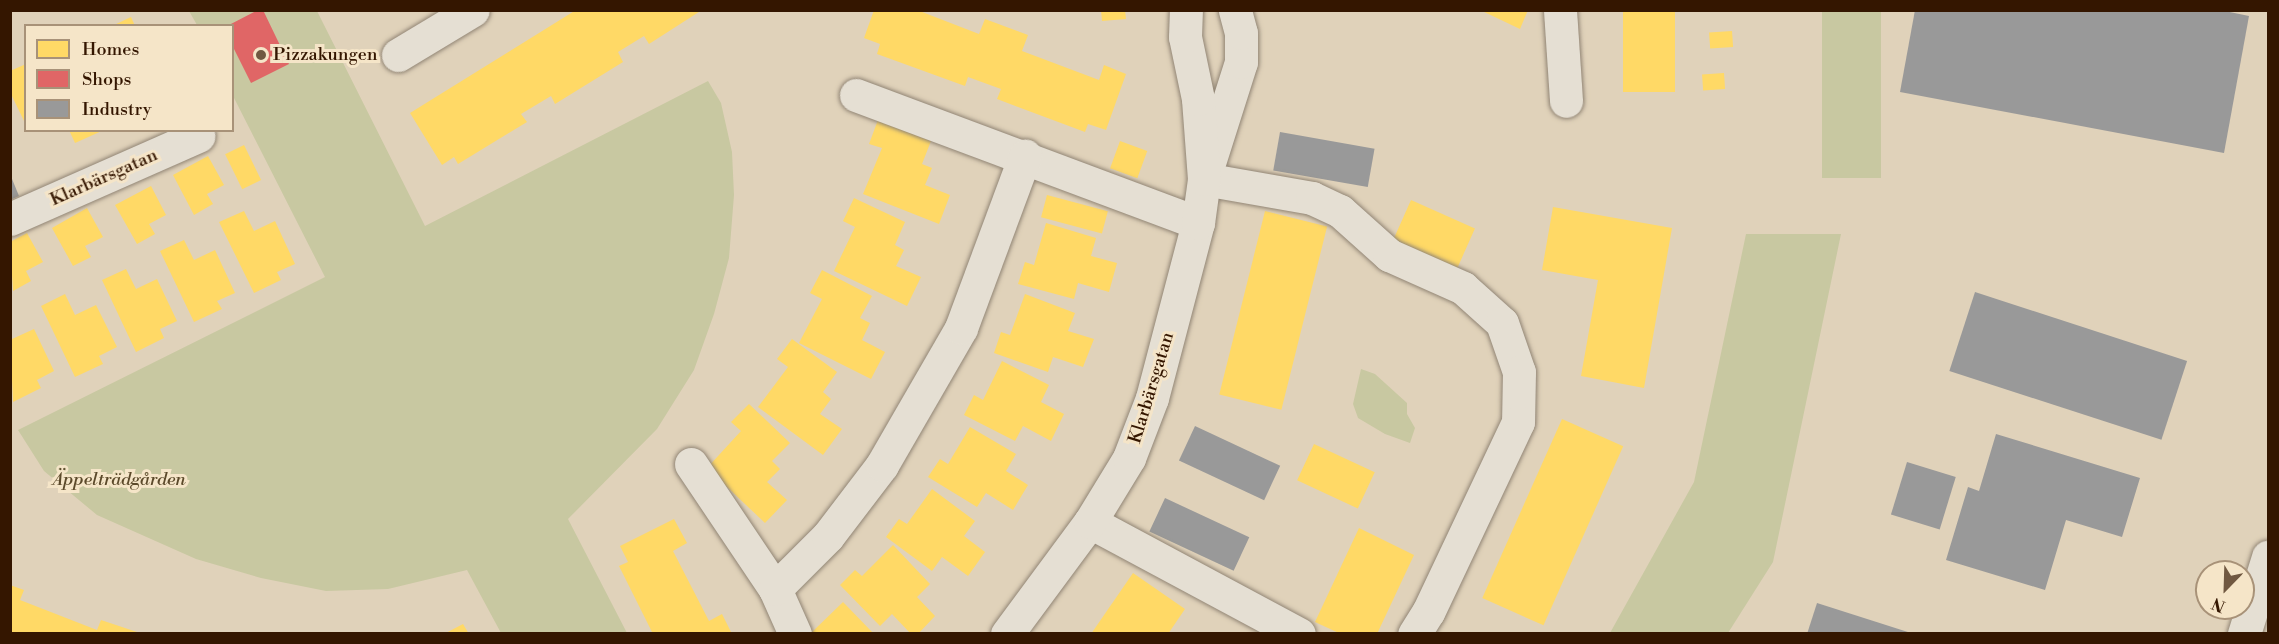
<!DOCTYPE html>
<html>
<head>
<meta charset="utf-8">
<style>
  body { margin:0 }
  #map { position:relative; width:2279px; height:644px; overflow:hidden; background:#e0d2ba; font-family:"Libre Bodoni",serif }
  div>[style] { position:absolute }
  .green>* { inset:0; background:#c8c8a1; transform-origin:0 0 }
  .homes>* { inset:0; background:#ffd966; transform-origin:0 0 }
  .shops>* { inset:0; background:#e06666 }
  .industry>* { inset:0; background:#999; transform-origin:0 0 }
  .roads { filter:drop-shadow(0 0 2px #918575) drop-shadow(0 0 2px #918575) }
  .minor>* { height:33px; margin:-16.5px; padding:0 16.5px; transform-origin:16.5px; border-radius:16.5px; background:#e5dfd3 }
  .dots>* { width:16px; height:16px; translate:-50% -50%; box-sizing:border-box; border:3px solid #f5e5c8; border-radius:50% }
  span { translate:-50% -50%; white-space:nowrap; text-align:center; line-height:1.15; -webkit-text-stroke:6px #f5e5c8; paint-order:stroke }
  .poi-label { font-size:18px; color:#341600 }
  .left { translate:0 -50%; text-align:left }
  .street-label { font-size:18px; color:#341600 }
  .park-label { font-size:18px; color:#5b492a; font-style:italic }
  .frame { position:absolute; inset:0; border:12px solid #341600; pointer-events:none }
  .legend { position:absolute; left:24px; top:24px; width:210px; height:108px; box-sizing:border-box; background:#f5e5c8; border:2px solid #a89278; margin:0; padding:8px 10px; list-style:none; font-size:18px; color:#341600 }
  .legend li { display:flex; align-items:center; gap:12px; height:30px }
  .legend b { width:30px; border:2px solid #a89278 }
  .north { position:absolute; left:2195px; top:560px; width:60px; height:60px; box-sizing:border-box; background:#f5e5c8; border:2px solid #a89278; border-radius:50%; rotate:203deg; font-size:16px; font-weight:700; line-height:24px; text-align:center; color:#341600 }
  .north::after { content:''; display:block; margin:auto; width:21px; height:27px; background:#705841; clip-path:polygon(50% 0,100% 100%,50% 72%,0 100%) }
</style>
</head>
<body>
<div id="map">
  <div class="green">
    <div style="clip-path:polygon(189px 11px,317px 11px,425px 226px,708px 81px,721px 103px,732px 152px,734px 195px,729px 258px,714px 314px,694px 370px,657px 429px,568px 519px,627px 633px,501px 633px,467px 570px,388px 589px,326px 591px,261px 578px,196px 559px,97px 515px,44px 471px,18px 430px,325px 277px,233px 96px,232px 26px,197px 25px)"></div>
    <div style="left:1822px;top:11px;width:59px;height:167px"></div>
    <div style="clip-path:polygon(1746px 234px,1841px 234px,1773px 562px,1728px 633px,1610px 633px,1694px 482px)"></div>
    <div style="clip-path:polygon(1361px 369px,1375px 374px,1407px 403px,1407px 414px,1415px 428px,1410px 443px,1385px 434px,1358px 418px,1353px 404px)"></div>
  </div>
  <div class="homes">
    <div style="clip-path:polygon(576px 10px,702px 10px,649px 44px,644px 36px,618px 52px,623px 62px,555px 104px,551px 96px,521px 114px,527px 122px,458px 164px,454px 157px,442px 165px,410px 113px)"></div>
    <div style="clip-path:polygon(874px 10px,917px 10px,979px 34px,985px 19px,1028px 35px,1022px 51px,1099px 80px,1104px 65px,1126px 74px,1106px 130px,1088px 124px,1085px 132px,997px 99px,1001px 89px,968px 77px,965px 86px,877px 54px,880px 44px,864px 38px)"></div>
    <div style="clip-path:polygon(1101px 10px,1125px 10px,1126px 19px,1102px 21px)"></div>
    <div style="clip-path:polygon(1480px 10px,1528px 10px,1520px 29px)"></div>
    <div style="left:1623px;top:10px;width:52px;height:82px"></div>
    <div style="clip-path:polygon(131px 17px,135px 26px,112px 26px)"></div>
    <div style="left:1732px;top:31px;width:16px;height:23px;rotate:86deg"></div>
    <div style="clip-path:polygon(26px 64px,26px 125px,10px 92px,10px 71px)"></div>
    <div style="left:1724px;top:73px;width:16px;height:22px;rotate:86deg"></div>
    <div style="clip-path:polygon(878px 120px,931px 141px,922px 164px,932px 168px,925px 185px,950px 195px,939px 224px,863px 194px,882px 148px,869px 144px)"></div>
    <div style="clip-path:polygon(69px 130px,104px 130px,75px 143px)"></div>
    <div style="left:1120px;top:141px;width:29px;height:29px;rotate:20deg"></div>
    <div style="left:244px;top:145px;width:39px;height:21px;rotate:64deg"></div>
    <div style="clip-path:polygon(208px 156px,224px 185px,207px 194px,213px 204px,194px 215px,173px 175px)"></div>
    <div style="clip-path:polygon(151px 186px,166px 215px,149px 224px,155px 234px,137px 244px,115px 205px)"></div>
    <div style="left:1047px;top:195px;width:63px;height:23px;rotate:15deg"></div>
    <div style="clip-path:polygon(854px 198px,905px 222px,895px 245px,904px 250px,896px 266px,921px 277px,907px 306px,834px 271px,855px 227px,843px 221px)"></div>
    <div style="left:1411px;top:200px;width:70px;height:46px;rotate:24deg"></div>
    <div style="clip-path:polygon(1553px 207px,1672px 228px,1644px 388px,1581px 376px,1598px 280px,1542px 270px)"></div>
    <div style="clip-path:polygon(87px 208px,103px 237px,85px 246px,91px 257px,73px 266px,52px 228px)"></div>
    <div style="clip-path:polygon(244px 211px,254px 231px,275px 221px,295px 264px,277px 272px,281px 280px,254px 293px,219px 222px)"></div>
    <div style="left:1265px;top:211px;width:64px;height:189px;rotate:14deg"></div>
    <div style="clip-path:polygon(1046px 223px,1096px 238px,1091px 256px,1117px 263px,1109px 292px,1078px 283px,1074px 299px,1018px 284px,1025px 262px,1034px 265px)"></div>
    <div style="clip-path:polygon(27px 233px,43px 262px,26px 271px,31px 281px,13px 291px,10px 242px)"></div>
    <div style="clip-path:polygon(184px 240px,194px 260px,215px 250px,235px 293px,217px 301px,222px 309px,194px 322px,160px 251px)"></div>
    <div style="clip-path:polygon(126px 269px,136px 289px,157px 279px,177px 321px,160px 329px,164px 338px,136px 352px,102px 280px)"></div>
    <div style="clip-path:polygon(822px 270px,872px 296px,860px 318px,870px 323px,862px 340px,885px 352px,871px 379px,799px 343px,822px 299px,810px 293px)"></div>
    <div style="clip-path:polygon(65px 294px,75px 315px,96px 305px,117px 347px,99px 356px,103px 364px,75px 377px,41px 306px)"></div>
    <div style="clip-path:polygon(1025px 294px,1075px 313px,1068px 331px,1094px 339px,1083px 367px,1053px 357px,1048px 372px,994px 353px,1001px 332px,1010px 335px)"></div>
    <div style="clip-path:polygon(34px 329px,54px 371px,37px 380px,41px 388px,13px 402px,10px 335px,12px 339px)"></div>
    <div style="clip-path:polygon(792px 339px,837px 372px,823px 392px,831px 399px,820px 414px,842px 429px,823px 455px,758px 407px,788px 367px,777px 359px)"></div>
    <div style="clip-path:polygon(1002px 361px,1049px 385px,1041px 402px,1064px 414px,1051px 441px,1023px 426px,1015px 441px,964px 415px,974px 395px,983px 400px)"></div>
    <div style="clip-path:polygon(749px 404px,790px 443px,772px 461px,780px 469px,767px 482px,787px 500px,765px 523px,707px 468px,741px 431px,731px 422px)"></div>
    <div style="left:1562px;top:419px;width:67px;height:196px;rotate:24deg"></div>
    <div style="clip-path:polygon(970px 427px,1016px 454px,1006px 471px,1028px 485px,1013px 510px,986px 493px,977px 507px,928px 477px,940px 459px,948px 464px)"></div>
    <div style="left:1314px;top:444px;width:67px;height:40px;rotate:25deg"></div>
    <div style="clip-path:polygon(932px 489px,975px 521px,964px 536px,985px 552px,968px 576px,942px 557px,932px 571px,886px 537px,899px 519px,907px 524px)"></div>
    <div style="clip-path:polygon(674px 519px,687px 543px,673px 551px,709px 621px,722px 614px,732px 634px,653px 634px,619px 566px,628px 562px,620px 546px)"></div>
    <div style="clip-path:polygon(1359px 528px,1414px 555px,1377px 634px,1341px 634px,1315px 622px)"></div>
    <div style="clip-path:polygon(893px 545px,930px 584px,917px 597px,935px 616px,918px 634px,911px 634px,892px 614px,880px 626px,840px 585px,855px 570px,862px 576px)"></div>
    <div style="clip-path:polygon(1133px 573px,1185px 609px,1168px 634px,1091px 634px)"></div>
    <div style="clip-path:polygon(10px 585px,24px 590px,20px 600px,97px 630px,101px 620px,143px 634px,10px 634px)"></div>
    <div style="clip-path:polygon(843px 602px,874px 634px,810px 634px)"></div>
    <div style="clip-path:polygon(463px 624px,469px 634px,444px 634px)"></div>
  </div>
  <div class="shops">
    <div style="clip-path:polygon(258px 10px,263px 10px,289px 64px,251px 83px,232px 45px,232px 26px,227px 26px)"></div>
  </div>
  <div class="industry">
    <div style="clip-path:polygon(1915px 10px,2220px 10px,2249px 16px,2224px 153px,1900px 92px)"></div>
    <div style="left:1280px;top:132px;width:96px;height:39px;rotate:10deg"></div>
    <div style="clip-path:polygon(10px 174px,19px 196px,10px 200px)"></div>
    <div style="left:1975px;top:292px;width:223px;height:83px;rotate:18deg"></div>
    <div style="left:1195px;top:426px;width:94px;height:38px;rotate:25deg"></div>
    <div style="clip-path:polygon(1996px 434px,2140px 478px,2122px 537px,2066px 520px,2045px 590px,1946px 560px,1968px 487px,1979px 491px)"></div>
    <div style="left:1907px;top:462px;width:51px;height:55px;rotate:17deg"></div>
    <div style="left:1165px;top:498px;width:93px;height:37px;rotate:25deg"></div>
    <div style="clip-path:polygon(1817px 603px,1911px 633px,1910px 634px,1807px 634px)"></div>
  </div>
  <div class="roads">
    <div class="minor">
      <div style="left:1560px;top:10px;width:91px;rotate:86.2deg"></div>
      <div style="left:398px;top:55px;width:87px;rotate:-31deg"></div>
      <div style="left:856px;top:95px;width:365px;rotate:20.5deg"></div>
      <div style="left:1208px;top:166px;width:109px;rotate:-72.4deg"></div>
      <div style="left:1241px;top:62px;width:29px;rotate:-90deg"></div>
      <div style="left:1241px;top:33px;width:24px;rotate:-105deg"></div>
      <div style="left:1204px;top:179px;width:110px;rotate:10deg"></div>
      <div style="left:1312px;top:198px;width:31px;rotate:25deg"></div>
      <div style="left:1340px;top:211px;width:66px;rotate:41.9deg"></div>
      <div style="left:1389px;top:255px;width:81px;rotate:24deg"></div>
      <div style="left:1463px;top:288px;width:52px;rotate:41.9deg"></div>
      <div style="left:1502px;top:323px;width:52px;rotate:70.9deg"></div>
      <div style="left:1519px;top:372px;width:50px;rotate:91.1deg"></div>
      <div style="left:1518px;top:422px;width:210px;rotate:115.3deg"></div>
      <div style="left:1428px;top:612px;width:26px;rotate:122deg"></div>
      <div style="left:10px;top:219px;width:206px;rotate:-23.8deg"></div>
      <div style="left:691px;top:464px;width:151px;rotate:56.1deg"></div>
      <div style="left:775px;top:589px;width:49px;rotate:66deg"></div>
      <div style="left:1090px;top:522px;width:237px;rotate:28.2deg"></div>
      <div style="left:775px;top:589px;width:75px;rotate:-45deg"></div>
      <div style="left:828px;top:536px;width:89px;rotate:-52.7deg"></div>
      <div style="left:882px;top:465px;width:158px;rotate:-60deg"></div>
      <div style="left:961px;top:328px;width:184px;rotate:-69.6deg"></div>
      <div style="left:1007px;top:634px;width:139px;rotate:-53.5deg"></div>
      <div style="left:1090px;top:522px;width:75px;rotate:-58.6deg"></div>
      <div style="left:1129px;top:458px;width:64px;rotate:-69deg"></div>
      <div style="left:1152px;top:398px;width:181px;rotate:-75.3deg"></div>
      <div style="left:1198px;top:223px;width:44px;rotate:-82.2deg"></div>
      <div style="left:1204px;top:179px;width:80px;rotate:-94.3deg"></div>
      <div style="left:1198px;top:99px;width:63px;rotate:-101.8deg"></div>
      <div style="left:1185px;top:37px;width:27px;rotate:-88deg"></div>
      <div style="left:2244px;top:634px;width:81px;rotate:-72.7deg"></div>
    </div>
  </div>
  <div class="dots">
    <div style="left:261px;top:55px;background:#705841"></div>
  </div>
  <div class="poi-label">
    <span class="left" style="left:273px;top:55px">Pizzakungen</span>
  </div>
  <div class="street-label">
    <span style="left:104px;top:178px;rotate:-24deg">Klarbärsgatan</span>
    <span style="left:1152px;top:388px;rotate:-73deg">Klarbärsgatan</span>
  </div>
  <div class="park-label">
    <span style="left:119px;top:480px">Äppelträdgården</span>
  </div>
  <div class="frame"></div>
  <ul class="legend">
  <li><b style="height:16px;background:#ffd966"></b>Homes</li>
  <li><b style="height:16px;background:#e06666"></b>Shops</li>
  <li><b style="height:16px;background:#999"></b>Industry</li>
  </ul>
  <div class="north">N</div>
</div>
</body>
</html>
